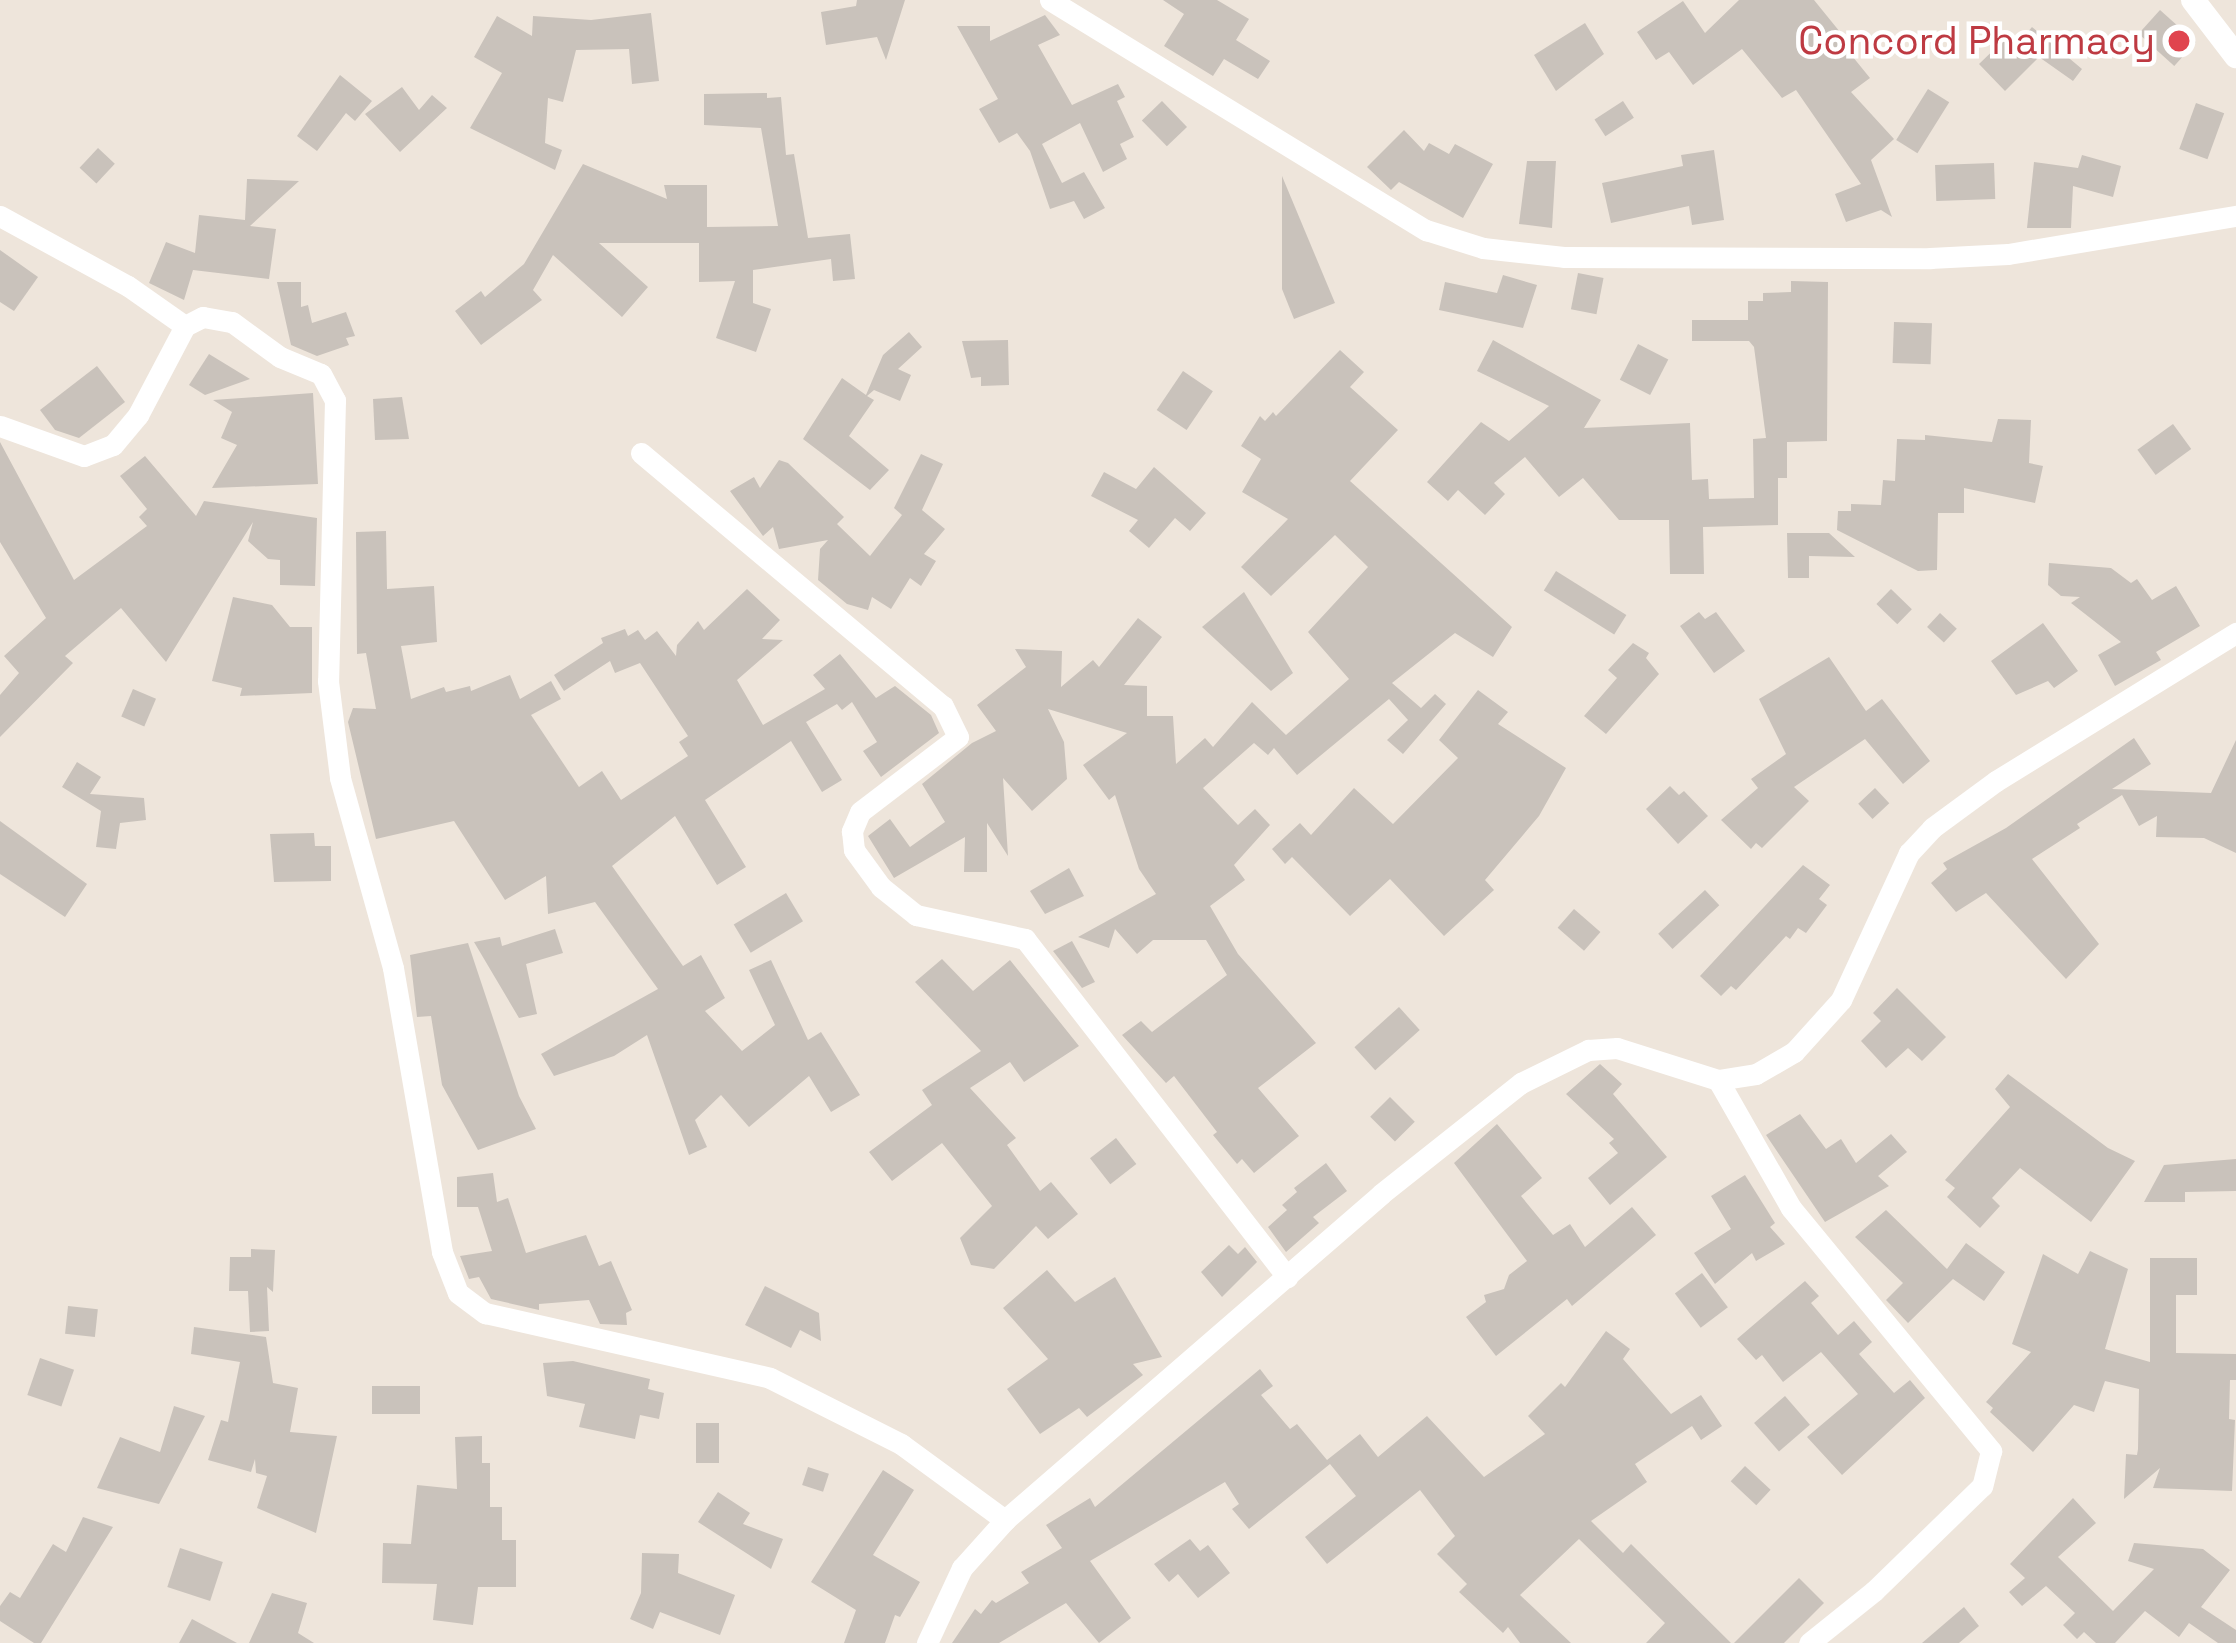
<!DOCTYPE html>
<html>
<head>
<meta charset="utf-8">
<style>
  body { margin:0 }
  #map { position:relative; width:2236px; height:1643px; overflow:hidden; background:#eee5db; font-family:"Space Grotesk",sans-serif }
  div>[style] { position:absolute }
  .building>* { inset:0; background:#c9c2bb; transform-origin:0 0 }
  .minor>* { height:21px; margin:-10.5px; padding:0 10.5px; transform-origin:10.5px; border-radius:10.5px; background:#fff }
  .tertiary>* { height:24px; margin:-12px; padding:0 12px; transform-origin:12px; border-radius:12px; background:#fff }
  .dots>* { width:33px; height:33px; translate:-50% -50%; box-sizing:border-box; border:6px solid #fff; border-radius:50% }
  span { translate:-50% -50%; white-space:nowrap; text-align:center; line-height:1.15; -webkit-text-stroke:9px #fff; paint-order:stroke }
  .health-label { font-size:39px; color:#be3a42 }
  .right { translate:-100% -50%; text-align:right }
</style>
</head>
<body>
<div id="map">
  <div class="building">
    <div style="clip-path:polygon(857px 0,905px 0,886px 60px,877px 37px,826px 45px,821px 12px,856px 6px)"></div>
    <div style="clip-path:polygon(1163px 0,1217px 0,1249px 19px,1236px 40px,1270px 61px,1258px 79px,1224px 59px,1213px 76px,1164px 46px,1184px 14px)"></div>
    <div style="clip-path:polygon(1739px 0,1814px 0,1840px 32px,1835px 35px,1870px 78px,1851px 92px,1894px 139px,1871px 160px,1892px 217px,1881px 210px,1846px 222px,1835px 194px,1861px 184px,1796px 90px,1782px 98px,1742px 49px,1693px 85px,1669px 52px,1656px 60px,1637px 32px,1683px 1px,1705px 33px)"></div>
    <div style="left:2160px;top:10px;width:48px;height:32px;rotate:42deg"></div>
    <div style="clip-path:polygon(651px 13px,659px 81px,632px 84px,629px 49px,576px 50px,563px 102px,548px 98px,545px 143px,562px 150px,555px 170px,470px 128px,502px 73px,474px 57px,497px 16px,532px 36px,533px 16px,591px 20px)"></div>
    <div style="clip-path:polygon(1045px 15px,1060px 35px,1038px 45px,1072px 105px,1118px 84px,1125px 97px,1117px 101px,1134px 137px,1120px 144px,1127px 159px,1103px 172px,1080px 123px,1042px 144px,1062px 183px,1084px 172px,1105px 208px,1084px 219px,1074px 201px,1050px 209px,1030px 151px,1017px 133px,999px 143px,979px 109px,998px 99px,957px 26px,990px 26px,990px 41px)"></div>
    <div style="clip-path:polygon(1585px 23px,1604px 54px,1556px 91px,1534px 55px)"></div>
    <div style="clip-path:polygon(2032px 27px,2082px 69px,2073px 81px,2039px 57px,2005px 91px,1979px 64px,2006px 38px,2015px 47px)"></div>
    <div style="clip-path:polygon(340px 75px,372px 101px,355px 121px,346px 113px,317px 151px,297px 136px)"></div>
    <div style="clip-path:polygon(402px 87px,419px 110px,432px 95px,447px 108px,400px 152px,365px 114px)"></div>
    <div style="left:1928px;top:89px;width:25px;height:60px;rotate:32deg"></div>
    <div style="clip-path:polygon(767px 93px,767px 98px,781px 97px,786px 155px,794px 154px,808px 238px,850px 234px,855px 279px,833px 281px,831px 259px,753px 270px,753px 303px,771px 309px,756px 352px,716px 338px,735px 281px,699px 282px,699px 243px,599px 243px,648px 287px,622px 317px,553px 255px,533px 290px,542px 300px,481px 345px,455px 311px,481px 291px,485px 297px,524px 264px,583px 164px,667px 199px,664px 185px,707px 185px,707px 227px,778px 226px,761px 128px,704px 125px,704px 94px)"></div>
    <div style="left:1162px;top:101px;width:36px;height:28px;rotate:46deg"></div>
    <div style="left:1623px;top:101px;width:20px;height:34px;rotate:57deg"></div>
    <div style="left:2196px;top:103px;width:30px;height:49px;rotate:20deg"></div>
    <div style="clip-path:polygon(1404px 130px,1424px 151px,1429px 143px,1449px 154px,1455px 144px,1493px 164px,1463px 218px,1399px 182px,1391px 190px,1367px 167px)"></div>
    <div style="left:98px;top:148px;width:23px;height:27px;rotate:43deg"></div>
    <div style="clip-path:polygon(1714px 150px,1724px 220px,1692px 225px,1689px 206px,1611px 223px,1602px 183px,1683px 166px,1681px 155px)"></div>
    <div style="clip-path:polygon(2082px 155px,2121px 166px,2113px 197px,2073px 186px,2071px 228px,2027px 228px,2034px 162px,2078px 168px)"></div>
    <div style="clip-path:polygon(1527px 161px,1556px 161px,1552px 228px,1519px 224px)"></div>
    <div style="left:1994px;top:163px;width:36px;height:59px;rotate:88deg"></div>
    <div style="clip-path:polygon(1282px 176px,1335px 303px,1294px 319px,1282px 289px)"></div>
    <div style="clip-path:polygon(247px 179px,299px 181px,250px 226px,276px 229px,269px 279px,193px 270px,184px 300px,149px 283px,166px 242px,195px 253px,199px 215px,245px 220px)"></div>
    <div style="clip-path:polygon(0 250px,38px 277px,14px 311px,0 302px)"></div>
    <div style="left:1578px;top:273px;width:26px;height:37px;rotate:11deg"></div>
    <div style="clip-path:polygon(1503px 275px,1537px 285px,1523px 328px,1439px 310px,1445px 282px,1497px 293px)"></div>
    <div style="clip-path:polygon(1791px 281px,1828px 282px,1827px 441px,1787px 442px,1787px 478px,1778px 478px,1778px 525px,1703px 527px,1704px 574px,1670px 574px,1669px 520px,1619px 520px,1583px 478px,1559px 497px,1525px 457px,1494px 483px,1505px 494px,1485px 515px,1458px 490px,1448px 501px,1427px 482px,1481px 422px,1509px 441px,1549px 406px,1477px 371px,1493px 340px,1601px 400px,1584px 428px,1690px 423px,1692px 480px,1708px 479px,1709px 499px,1754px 498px,1753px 439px,1766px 438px,1754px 347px,1749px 341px,1692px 341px,1692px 320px,1748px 320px,1748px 301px,1763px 301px,1763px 293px,1791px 292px)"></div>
    <div style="clip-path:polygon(277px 282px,301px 282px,301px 307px,308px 305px,312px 323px,346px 312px,355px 336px,346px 338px,349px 345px,317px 356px,291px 345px)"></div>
    <div style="left:1894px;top:322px;width:38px;height:41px;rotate:2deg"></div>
    <div style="clip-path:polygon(909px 332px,922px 347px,898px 369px,911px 375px,900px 401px,874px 390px,867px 396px,874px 400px,849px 436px,889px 470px,870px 490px,803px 439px,842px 378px,866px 395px,883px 355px)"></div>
    <div style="clip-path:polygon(1008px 340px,1009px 385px,981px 386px,981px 377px,971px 378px,962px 341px)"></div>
    <div style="left:1638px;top:344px;width:34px;height:40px;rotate:27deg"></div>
    <div style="clip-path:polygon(1340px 350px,1364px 372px,1350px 387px,1398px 430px,1350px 481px,1512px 627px,1493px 657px,1455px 633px,1392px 683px,1421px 708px,1435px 694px,1446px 704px,1403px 754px,1387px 740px,1408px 720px,1389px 699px,1297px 775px,1274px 748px,1268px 755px,1254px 743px,1203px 788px,1238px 825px,1255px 809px,1270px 825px,1234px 865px,1245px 880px,1210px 906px,1238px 954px,1316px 1043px,1258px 1088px,1299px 1136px,1254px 1173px,1242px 1159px,1237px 1164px,1213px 1135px,1217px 1132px,1174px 1076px,1166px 1083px,1122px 1035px,1141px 1021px,1152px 1032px,1227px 975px,1206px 940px,1153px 940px,1137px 954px,1115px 929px,1109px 948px,1078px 937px,1156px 894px,1139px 869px,1115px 795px,1109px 800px,1083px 765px,1127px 733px,1048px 709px,1064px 742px,1067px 779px,1032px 811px,1003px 778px,1008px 856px,987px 823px,987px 872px,964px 872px,965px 837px,894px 878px,868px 836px,890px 819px,910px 847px,945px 822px,922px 784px,972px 743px,996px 731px,977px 705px,1026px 667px,1015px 649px,1062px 651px,1061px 687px,1093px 660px,1099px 667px,1138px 618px,1162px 637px,1124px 685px,1147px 686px,1147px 716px,1173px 716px,1176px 764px,1205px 738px,1213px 747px,1252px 702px,1286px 735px,1349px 679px,1308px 632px,1368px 567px,1335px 535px,1271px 596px,1241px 567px,1288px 519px,1242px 492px,1261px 459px,1241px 446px,1260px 416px,1265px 421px,1273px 412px,1276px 416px)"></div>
    <div style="clip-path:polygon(209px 354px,250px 379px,205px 395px,189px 385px)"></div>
    <div style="clip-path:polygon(97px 366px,125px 402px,79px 438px,55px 430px,40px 410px)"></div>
    <div style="left:1183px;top:371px;width:36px;height:47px;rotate:34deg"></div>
    <div style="clip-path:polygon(313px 393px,318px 484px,212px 488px,237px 445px,221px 438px,232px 412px,213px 400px)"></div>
    <div style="clip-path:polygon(402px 397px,409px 439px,375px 440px,373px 399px)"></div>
    <div style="clip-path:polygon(1998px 419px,2031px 420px,2029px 463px,2043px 466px,2035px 503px,1964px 488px,1964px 513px,1938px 513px,1937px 570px,1918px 571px,1837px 530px,1838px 511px,1851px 511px,1851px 504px,1881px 505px,1883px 480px,1895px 481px,1897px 439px,1925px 440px,1925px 435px,1992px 442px)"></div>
    <div style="left:2173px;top:424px;width:31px;height:44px;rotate:54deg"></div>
    <div style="clip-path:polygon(0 442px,74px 580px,147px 526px,139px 517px,147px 509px,120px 476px,145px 456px,196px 516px,204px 501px,317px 518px,315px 586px,280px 585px,280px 560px,268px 559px,248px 541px,253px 522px,166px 662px,121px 608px,65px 656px,73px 663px,0 737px,0 695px,19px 673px,4px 656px,46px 618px,0 542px)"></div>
    <div style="clip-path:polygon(921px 454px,943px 464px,922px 510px,945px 529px,924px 554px,936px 561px,921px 586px,910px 578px,891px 609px,872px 597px,868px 610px,847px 604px,818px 580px,820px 549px,828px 540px,779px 549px,773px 527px,763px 536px,730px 491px,754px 477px,760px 488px,779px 460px,788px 463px,844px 517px,837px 524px,870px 556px,902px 515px,894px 508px)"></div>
    <div style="clip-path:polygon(1154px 467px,1206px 513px,1190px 531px,1175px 518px,1149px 548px,1129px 531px,1138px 520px,1091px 496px,1104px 472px,1136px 489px)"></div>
    <div style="clip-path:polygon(386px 531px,387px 589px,434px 586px,437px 642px,401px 646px,411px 699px,444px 687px,446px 692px,470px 686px,471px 691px,510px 675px,520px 699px,551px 681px,561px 699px,531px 715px,579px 787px,602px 771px,621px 800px,688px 756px,679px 742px,688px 736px,640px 663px,615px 673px,610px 661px,564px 691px,554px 675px,603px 643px,601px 638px,625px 629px,628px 636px,638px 630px,645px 640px,657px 631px,676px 656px,677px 645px,698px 621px,704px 630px,747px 589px,780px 620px,762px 639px,783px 640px,737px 680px,763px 725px,825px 689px,813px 675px,840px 654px,876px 698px,895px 686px,931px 715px,939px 733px,881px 777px,863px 751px,877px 742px,852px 702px,842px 710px,837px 704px,806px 722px,842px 780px,822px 792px,791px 741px,705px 800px,746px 867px,717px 885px,675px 816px,612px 866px,683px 966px,701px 955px,725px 998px,705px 1011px,742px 1051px,775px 1025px,749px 970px,771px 960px,808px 1040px,821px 1032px,860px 1095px,831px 1112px,809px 1076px,749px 1127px,721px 1095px,695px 1120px,707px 1147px,689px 1155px,647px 1035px,614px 1056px,554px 1076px,541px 1054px,658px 989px,595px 902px,548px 914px,546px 876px,505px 900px,454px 821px,376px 839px,348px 722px,353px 708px,376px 709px,366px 653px,357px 654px,356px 532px)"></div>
    <div style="clip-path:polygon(1787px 533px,1829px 533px,1855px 557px,1809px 556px,1809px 578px,1788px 578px)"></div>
    <div style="clip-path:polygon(2049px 563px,2111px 568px,2131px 583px,2137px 579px,2152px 600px,2176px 586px,2200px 626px,2156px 652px,2161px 660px,2115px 686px,2098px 655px,2121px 642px,2071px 603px,2080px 597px,2061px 596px,2048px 585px)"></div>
    <div style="left:1556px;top:571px;width:83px;height:23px;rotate:32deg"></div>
    <div style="left:1891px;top:589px;width:29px;height:21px;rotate:44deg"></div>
    <div style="clip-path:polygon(1244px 592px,1293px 673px,1271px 691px,1202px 627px)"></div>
    <div style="clip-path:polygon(233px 597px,272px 605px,290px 627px,312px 627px,312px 693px,240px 696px,242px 688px,212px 681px)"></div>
    <div style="clip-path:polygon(1699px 612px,1705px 619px,1716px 612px,1745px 651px,1714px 673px,1680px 626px)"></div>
    <div style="left:1940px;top:613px;width:23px;height:19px;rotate:43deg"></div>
    <div style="clip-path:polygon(2043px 623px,2078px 671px,2054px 688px,2048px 681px,2016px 695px,1991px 661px)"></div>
    <div style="clip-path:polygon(1633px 643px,1649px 653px,1646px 658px,1659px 674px,1606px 734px,1584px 716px,1617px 678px,1608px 670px)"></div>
    <div style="clip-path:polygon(1829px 657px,1866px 711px,1882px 699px,1930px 761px,1903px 784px,1865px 739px,1794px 787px,1809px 801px,1762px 848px,1756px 843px,1751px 849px,1721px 820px,1758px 788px,1751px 779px,1786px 754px,1759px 699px)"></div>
    <div style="left:133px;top:689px;width:25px;height:30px;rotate:23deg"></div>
    <div style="clip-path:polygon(1478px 690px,1508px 712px,1498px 724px,1566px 768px,1539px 816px,1485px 880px,1494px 890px,1444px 936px,1390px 879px,1350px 916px,1292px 857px,1285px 864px,1272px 849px,1300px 823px,1311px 835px,1354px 788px,1393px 824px,1458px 758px,1439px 740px)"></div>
    <div style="clip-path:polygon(2134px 738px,2151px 764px,2112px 789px,2211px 793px,2236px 740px,2236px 853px,2204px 838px,2156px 837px,2157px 816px,2139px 826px,2122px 795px,2077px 824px,2080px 828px,2032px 859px,2099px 944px,2066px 979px,1986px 893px,1956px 912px,1931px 883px,1947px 869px,1943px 863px,2006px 828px)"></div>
    <div style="clip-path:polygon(77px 762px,101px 777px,90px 794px,144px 798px,146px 820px,120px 823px,116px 849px,96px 847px,101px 811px,62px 787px)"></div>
    <div style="clip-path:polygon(1670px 786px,1679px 795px,1684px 791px,1708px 816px,1678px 844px,1646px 809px)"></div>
    <div style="left:1875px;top:788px;width:21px;height:23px;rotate:47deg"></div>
    <div style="clip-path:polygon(0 821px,87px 884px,65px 917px,0 874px)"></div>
    <div style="clip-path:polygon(314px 833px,315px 846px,331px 846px,331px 881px,274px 882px,270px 834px)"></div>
    <div style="clip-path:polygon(1803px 865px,1830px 885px,1819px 899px,1827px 905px,1806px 933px,1798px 928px,1790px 939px,1786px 936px,1736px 990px,1731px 986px,1721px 996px,1700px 976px)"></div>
    <div style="clip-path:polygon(1069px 868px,1084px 896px,1045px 914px,1030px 891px)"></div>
    <div style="left:1705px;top:890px;width:21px;height:64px;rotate:47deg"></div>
    <div style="left:786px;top:893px;width:33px;height:61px;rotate:59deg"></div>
    <div style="left:1574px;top:909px;width:35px;height:25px;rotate:41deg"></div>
    <div style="clip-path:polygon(555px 929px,563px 953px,526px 964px,537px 1014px,519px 1018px,474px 942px,500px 937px,502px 946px)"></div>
    <div style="clip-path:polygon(1072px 941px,1095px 982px,1082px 988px,1053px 951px)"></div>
    <div style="clip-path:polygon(468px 943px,519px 1096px,536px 1129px,478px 1150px,442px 1085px,431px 1016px,417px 1017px,410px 955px)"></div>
    <div style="clip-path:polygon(942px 959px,973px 991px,1010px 960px,1079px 1046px,1024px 1082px,1010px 1062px,970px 1088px,1016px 1138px,1007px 1145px,1040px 1191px,1051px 1182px,1078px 1214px,1048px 1239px,1036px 1226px,994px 1269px,971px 1265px,960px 1238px,992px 1206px,942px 1143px,892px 1181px,869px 1152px,932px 1105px,922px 1090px,981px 1051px,915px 982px)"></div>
    <div style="clip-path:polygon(1897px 988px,1946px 1037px,1922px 1061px,1908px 1048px,1886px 1068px,1861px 1041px,1881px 1021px,1873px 1013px)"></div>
    <div style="left:1399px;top:1007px;width:31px;height:60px;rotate:48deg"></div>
    <div style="clip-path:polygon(1600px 1064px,1622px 1084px,1613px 1094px,1667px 1157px,1610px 1205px,1588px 1178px,1618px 1153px,1609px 1143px,1614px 1139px,1566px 1094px)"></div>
    <div style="clip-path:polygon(2008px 1074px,2108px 1148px,2135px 1161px,2091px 1222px,2020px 1168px,1992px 1198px,2000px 1206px,1980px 1228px,1947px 1197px,1955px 1188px,1945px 1180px,2010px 1107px,1995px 1089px)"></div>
    <div style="left:1390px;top:1097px;width:35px;height:28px;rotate:45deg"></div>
    <div style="clip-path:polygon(1800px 1114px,1826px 1149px,1841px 1139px,1856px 1163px,1891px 1134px,1907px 1152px,1878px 1176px,1889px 1186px,1825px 1222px,1766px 1135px)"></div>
    <div style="clip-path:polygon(1497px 1124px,1542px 1178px,1521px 1196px,1553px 1235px,1570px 1224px,1585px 1247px,1632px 1207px,1656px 1235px,1572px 1306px,1567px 1299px,1496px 1356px,1466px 1317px,1486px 1302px,1484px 1295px,1504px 1289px,1509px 1275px,1527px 1261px,1454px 1163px)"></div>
    <div style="left:1116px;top:1138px;width:33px;height:33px;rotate:52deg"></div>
    <div style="clip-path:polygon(2236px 1159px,2236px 1191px,2185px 1192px,2185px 1202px,2144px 1202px,2164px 1165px)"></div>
    <div style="clip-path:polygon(1326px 1163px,1347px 1191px,1313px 1217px,1319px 1223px,1286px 1252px,1268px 1227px,1287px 1210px,1282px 1205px,1297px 1192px,1294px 1188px)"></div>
    <div style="clip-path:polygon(493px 1173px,497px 1202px,508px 1198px,526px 1253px,586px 1235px,599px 1266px,611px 1261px,632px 1310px,626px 1313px,627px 1325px,600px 1324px,589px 1300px,539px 1304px,539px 1310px,491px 1299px,479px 1277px,469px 1279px,460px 1256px,492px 1251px,478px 1207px,457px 1207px,457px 1177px)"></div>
    <div style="clip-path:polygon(1745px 1175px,1775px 1223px,1770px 1227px,1785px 1244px,1756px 1261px,1752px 1253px,1715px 1284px,1694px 1253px,1731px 1229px,1711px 1196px)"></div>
    <div style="clip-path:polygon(1886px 1210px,1947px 1269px,1966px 1243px,2005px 1272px,1984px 1301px,1953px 1279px,1908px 1323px,1886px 1300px,1903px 1283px,1855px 1237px)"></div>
    <div style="clip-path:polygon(1229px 1245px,1238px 1254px,1245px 1247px,1257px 1262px,1222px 1297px,1201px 1272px)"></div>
    <div style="clip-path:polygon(251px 1249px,275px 1250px,273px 1292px,267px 1287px,269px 1331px,250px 1332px,248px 1291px,229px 1291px,230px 1257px,251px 1257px)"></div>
    <div style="clip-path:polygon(2090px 1251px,2128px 1269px,2105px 1349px,2150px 1362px,2150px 1258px,2197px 1258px,2197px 1295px,2176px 1295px,2176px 1353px,2236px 1354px,2236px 1380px,2230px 1380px,2229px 1419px,2235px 1420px,2232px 1491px,2153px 1488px,2160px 1468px,2124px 1499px,2126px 1454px,2137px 1455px,2138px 1449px,2139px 1389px,2105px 1381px,2094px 1412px,2074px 1405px,2033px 1452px,1990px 1412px,1993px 1408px,1986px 1402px,2031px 1352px,2012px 1344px,2043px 1254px,2078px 1274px)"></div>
    <div style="clip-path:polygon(1047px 1270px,1075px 1302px,1115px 1277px,1162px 1357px,1133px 1364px,1143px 1375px,1087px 1417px,1079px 1408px,1040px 1434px,1007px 1389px,1048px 1359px,1003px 1308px)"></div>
    <div style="left:1702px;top:1273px;width:43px;height:34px;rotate:53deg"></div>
    <div style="clip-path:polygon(1805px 1281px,1819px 1296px,1811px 1303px,1838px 1335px,1854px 1321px,1872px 1342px,1859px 1354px,1894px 1393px,1910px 1380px,1925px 1398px,1842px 1475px,1807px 1437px,1858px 1394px,1821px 1352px,1783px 1382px,1762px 1355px,1756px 1360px,1737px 1339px)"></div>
    <div style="clip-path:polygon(765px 1286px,819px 1313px,821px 1341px,800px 1330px,791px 1348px,745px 1325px)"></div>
    <div style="left:68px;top:1306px;width:30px;height:28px;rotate:6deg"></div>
    <div style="clip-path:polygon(194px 1327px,266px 1337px,273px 1383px,298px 1388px,290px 1432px,337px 1436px,316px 1533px,257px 1508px,267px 1476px,256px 1473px,255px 1459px,251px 1472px,208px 1460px,221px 1420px,228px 1422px,240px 1362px,191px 1354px)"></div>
    <div style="clip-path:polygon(1606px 1331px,1630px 1349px,1623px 1359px,1671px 1414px,1701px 1395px,1722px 1426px,1701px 1440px,1692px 1426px,1635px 1464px,1647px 1482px,1591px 1521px,1623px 1553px,1631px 1544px,1731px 1643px,1646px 1643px,1665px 1623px,1579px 1539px,1520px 1595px,1571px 1643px,1520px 1643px,1508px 1627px,1503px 1633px,1459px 1592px,1467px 1584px,1437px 1554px,1455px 1536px,1420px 1490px,1327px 1564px,1305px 1537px,1356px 1496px,1330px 1464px,1249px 1529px,1232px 1509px,1239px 1504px,1225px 1482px,1090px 1561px,1131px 1618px,1099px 1643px,1066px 1603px,999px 1643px,952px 1643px,975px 1609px,981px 1614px,992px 1600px,996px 1603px,1029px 1583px,1021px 1572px,1062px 1548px,1046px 1525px,1090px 1498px,1095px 1507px,1260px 1369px,1273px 1386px,1261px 1395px,1290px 1429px,1297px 1424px,1327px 1460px,1360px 1434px,1378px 1457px,1427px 1416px,1484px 1477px,1545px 1434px,1528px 1416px,1561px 1383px,1565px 1387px)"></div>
    <div style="left:40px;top:1358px;width:36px;height:39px;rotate:19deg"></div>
    <div style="clip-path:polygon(573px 1361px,650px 1379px,648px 1389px,664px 1393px,659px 1419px,640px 1415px,635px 1439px,579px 1427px,585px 1404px,547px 1396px,543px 1363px)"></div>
    <div style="left:372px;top:1386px;width:48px;height:28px"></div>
    <div style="left:1785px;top:1396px;width:38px;height:41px;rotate:49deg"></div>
    <div style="clip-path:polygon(174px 1406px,205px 1416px,159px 1504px,97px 1488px,120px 1437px,160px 1452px)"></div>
    <div style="left:696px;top:1423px;width:23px;height:40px"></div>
    <div style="clip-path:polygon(482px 1436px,482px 1463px,490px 1463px,490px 1507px,502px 1507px,502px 1540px,516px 1540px,516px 1587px,478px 1587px,473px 1625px,433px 1620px,437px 1584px,382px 1583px,383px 1543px,411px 1544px,417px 1485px,457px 1489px,455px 1437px)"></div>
    <div style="left:1745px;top:1466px;width:35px;height:21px;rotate:43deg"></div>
    <div style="left:808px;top:1467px;width:22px;height:19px;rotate:18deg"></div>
    <div style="clip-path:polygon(883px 1470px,914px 1490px,873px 1555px,920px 1582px,900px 1617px,895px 1615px,885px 1643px,844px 1643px,856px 1610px,811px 1582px)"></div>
    <div style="clip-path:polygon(718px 1492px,750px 1513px,743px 1524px,783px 1539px,771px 1569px,698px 1522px)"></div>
    <div style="clip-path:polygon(2073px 1498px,2096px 1523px,2058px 1557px,2113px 1611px,2154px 1569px,2128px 1561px,2134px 1543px,2203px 1549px,2230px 1570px,2201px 1607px,2236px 1630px,2236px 1643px,2218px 1643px,2189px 1623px,2179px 1637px,2145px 1611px,2115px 1643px,2096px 1643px,2084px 1632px,2077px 1639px,2063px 1625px,2075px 1613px,2046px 1586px,2022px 1606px,2009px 1592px,2025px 1578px,2010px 1564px)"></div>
    <div style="clip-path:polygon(83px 1517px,113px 1527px,41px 1643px,34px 1643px,0 1621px,0 1606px,10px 1592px,20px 1598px,53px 1544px,66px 1552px)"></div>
    <div style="clip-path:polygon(1190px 1539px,1200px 1551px,1208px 1545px,1230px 1573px,1198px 1598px,1178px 1574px,1169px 1582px,1154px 1564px)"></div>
    <div style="left:180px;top:1548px;width:45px;height:41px;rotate:18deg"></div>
    <div style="clip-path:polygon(642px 1553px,679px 1554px,678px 1573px,735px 1595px,720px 1635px,660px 1612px,653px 1629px,630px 1619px,641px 1593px)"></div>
    <div style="clip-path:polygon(1799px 1578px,1824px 1603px,1784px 1643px,1734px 1643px)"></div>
    <div style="clip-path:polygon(272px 1593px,307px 1603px,298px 1633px,314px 1643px,249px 1643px)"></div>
    <div style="clip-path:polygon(1964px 1607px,1979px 1626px,1959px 1643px,1922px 1643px)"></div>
    <div style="clip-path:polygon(192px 1619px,237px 1643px,179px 1643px)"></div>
  </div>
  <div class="minor">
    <div style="left:1050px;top:0;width:441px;rotate:31.5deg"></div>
    <div style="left:1426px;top:230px;width:60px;rotate:17.5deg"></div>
    <div style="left:1483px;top:248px;width:81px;rotate:6.3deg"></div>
    <div style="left:1564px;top:257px;width:366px;rotate:0.2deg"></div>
    <div style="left:1930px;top:258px;width:78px;rotate:-2.9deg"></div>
    <div style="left:2008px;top:254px;width:231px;rotate:-9.5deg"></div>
    <div style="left:0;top:216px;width:146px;rotate:28.7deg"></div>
    <div style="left:128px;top:286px;width:70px;rotate:35.1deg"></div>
    <div style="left:0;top:426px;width:89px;rotate:19.7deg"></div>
    <div style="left:84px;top:456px;width:31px;rotate:-21deg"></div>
    <div style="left:113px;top:445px;width:39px;rotate:-50deg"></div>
    <div style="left:138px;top:415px;width:101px;rotate:-62.2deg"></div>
    <div style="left:185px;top:326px;width:20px;rotate:-27deg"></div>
    <div style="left:203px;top:317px;width:29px;rotate:10deg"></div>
    <div style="left:232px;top:322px;width:59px;rotate:36.1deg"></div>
    <div style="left:280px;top:357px;width:44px;rotate:22.5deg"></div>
    <div style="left:321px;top:374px;width:30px;rotate:62deg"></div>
    <div style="left:335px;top:400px;width:281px;rotate:91.4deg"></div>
    <div style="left:328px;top:681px;width:98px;rotate:82.9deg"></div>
    <div style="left:340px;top:778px;width:197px;rotate:74.4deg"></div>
    <div style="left:393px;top:968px;width:288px;rotate:80.2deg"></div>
    <div style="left:442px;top:1252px;width:44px;rotate:68.7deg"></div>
    <div style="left:458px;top:1293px;width:34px;rotate:37deg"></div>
    <div style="left:485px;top:1313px;width:292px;rotate:12.8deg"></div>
    <div style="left:770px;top:1378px;width:147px;rotate:26.7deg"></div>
    <div style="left:901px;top:1444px;width:129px;rotate:36.2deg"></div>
    <div style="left:641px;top:453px;width:394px;rotate:40deg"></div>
    <div style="left:943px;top:706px;width:34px;rotate:64deg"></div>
    <div style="left:958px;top:737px;width:123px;rotate:142.6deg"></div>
    <div style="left:860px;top:812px;width:21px;rotate:113deg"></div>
    <div style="left:852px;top:831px;width:19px;rotate:84deg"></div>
    <div style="left:854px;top:850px;width:46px;rotate:53.9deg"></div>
    <div style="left:881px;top:887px;width:45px;rotate:38.7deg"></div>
    <div style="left:916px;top:915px;width:112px;rotate:12.4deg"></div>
    <div style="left:1025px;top:939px;width:428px;rotate:52.2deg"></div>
    <div style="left:1718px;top:1080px;width:147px;rotate:60.3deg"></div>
    <div style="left:1791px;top:1208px;width:315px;rotate:50.5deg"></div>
    <div style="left:1991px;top:1451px;width:36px;rotate:104deg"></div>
    <div style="left:1982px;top:1486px;width:151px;rotate:135.8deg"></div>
    <div style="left:1874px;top:1591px;width:83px;rotate:141.3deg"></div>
    <div style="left:927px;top:1643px;width:83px;rotate:-65deg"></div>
    <div style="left:962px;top:1568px;width:64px;rotate:-48.1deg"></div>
    <div style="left:1005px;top:1520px;width:498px;rotate:-40.9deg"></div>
    <div style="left:1381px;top:1194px;width:179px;rotate:-38.4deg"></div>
    <div style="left:1521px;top:1083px;width:75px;rotate:-26.2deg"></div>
    <div style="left:1588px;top:1050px;width:29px;rotate:-4deg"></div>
    <div style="left:1617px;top:1048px;width:106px;rotate:17.6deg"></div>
    <div style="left:1718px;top:1080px;width:38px;rotate:-9deg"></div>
    <div style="left:1756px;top:1074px;width:44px;rotate:-30.1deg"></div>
    <div style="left:1794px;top:1052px;width:70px;rotate:-47.9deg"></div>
    <div style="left:1841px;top:1000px;width:162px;rotate:-65.2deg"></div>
    <div style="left:1909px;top:853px;width:34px;rotate:-47deg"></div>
    <div style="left:1932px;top:828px;width:79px;rotate:-36.3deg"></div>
    <div style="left:1996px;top:781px;width:282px;rotate:-31.7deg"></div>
  </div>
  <div class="tertiary">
    <div style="left:2193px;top:0;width:71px;rotate:52.5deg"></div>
  </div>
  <div class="dots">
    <div style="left:2179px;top:41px;background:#e0444e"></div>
  </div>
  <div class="health-label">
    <span class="right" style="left:2155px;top:41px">Concord Pharmacy</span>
  </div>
</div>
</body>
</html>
